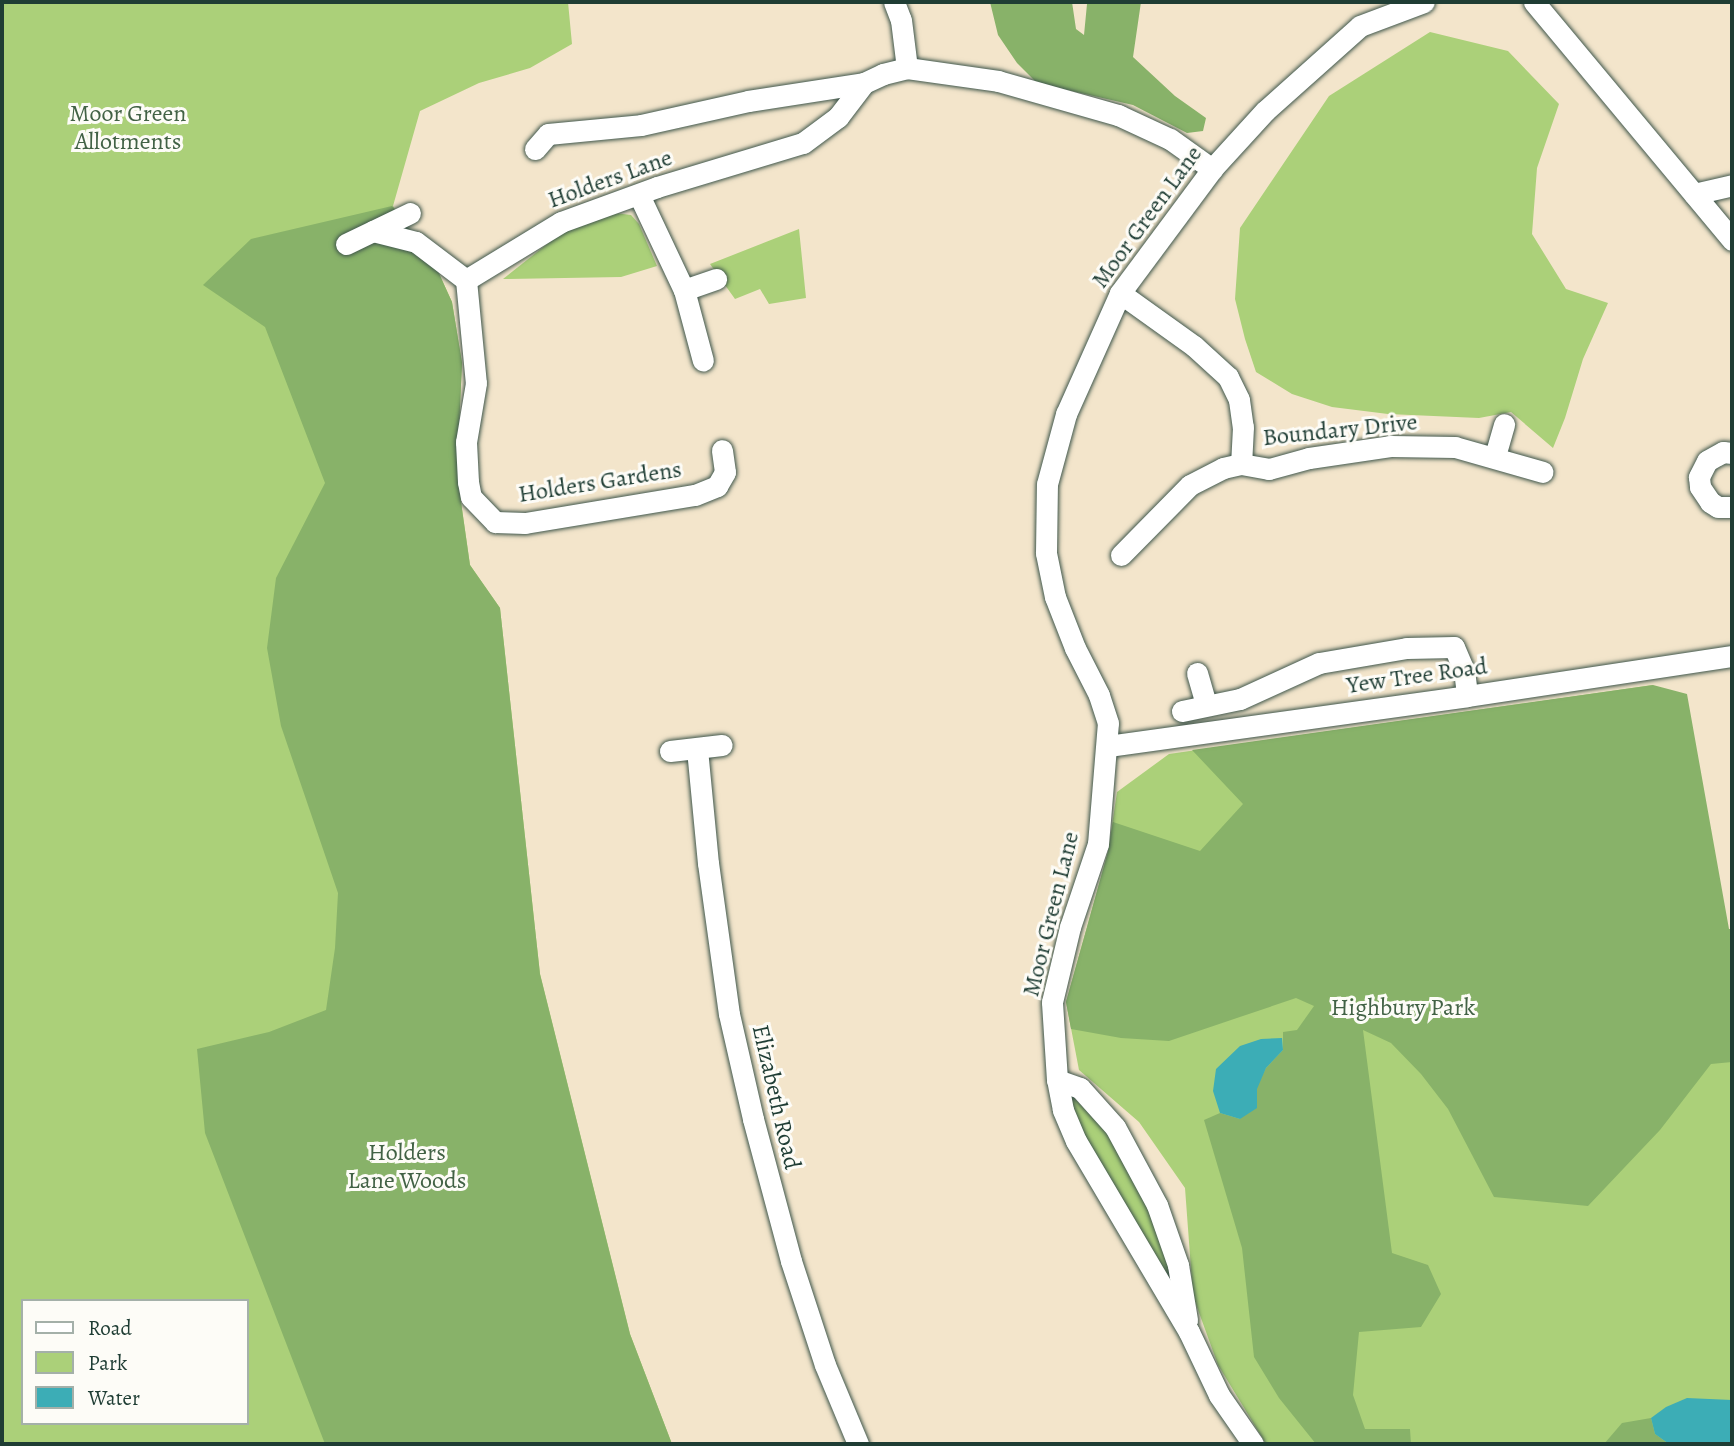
<!DOCTYPE html>
<html>
<head>
<meta charset="utf-8">
<style>
  body { margin:0 }
  #map { position:relative; width:1734px; height:1446px; overflow:hidden; background:#f3e5cb; font-family:Alegreya,serif }
  div>[style] { position:absolute }
  .green>* { inset:0; background:#abd079 }
  .forest>* { inset:0; background:#88b269 }
  .water>* { inset:0; background:#3cadb6 }
  .roads { filter:drop-shadow(0 0 2px #3f564b) drop-shadow(0 0 2px #3f564b) }
  .minor>* { height:21px; margin:-10.5px; padding:0 10.5px; transform-origin:10.5px; border-radius:10.5px; background:#fff }
  span { translate:-50% -50%; white-space:nowrap; text-align:center; line-height:1.15; -webkit-text-stroke:6px #fdfcf7; paint-order:stroke }
  .park-label { font-size:24px; color:#426245 }
  .street-label { font-size:24px; color:#1f3d34 }
  .frame { position:absolute; inset:0; border:4px solid #1f3d34; pointer-events:none }
  .legend { position:absolute; left:21px; top:1299px; width:228px; height:126px; box-sizing:border-box; background:#fdfcf7; border:2px solid #a4b0a9; margin:0; padding:9px 12px; list-style:none; font-size:21px; color:#1f3d34 }
  .legend li { display:flex; align-items:center; gap:14px; height:35px }
  .legend b { width:35px; border:2px solid #a4b0a9 }
</style>
</head>
<body>
<div id="map">
  <div class="green">
    <div style="clip-path:polygon(evenodd,2px 2px,568px 2px,572px 44px,530px 68px,479px 83px,420px 111px,393px 206px,437px 269px,452px 302px,462px 363px,458px 449px,460px 495px,470px 565px,500px 608px,540px 974px,630px 1334px,672px 1444px,2px 1444px,2px 2px,23px 1301px,247px 1301px,247px 1423px,23px 1423px,23px 1301px)"></div>
    <div style="clip-path:polygon(1430px 32px,1508px 51px,1559px 104px,1537px 168px,1532px 234px,1566px 289px,1608px 303px,1583px 359px,1565px 418px,1553px 448px,1511px 412px,1479px 418px,1388px 414px,1332px 407px,1292px 394px,1256px 372px,1245px 339px,1235px 299px,1240px 228px,1329px 96px)"></div>
    <div style="clip-path:polygon(615px 213px,631px 215px,639px 224px,657px 266px,621px 277px,503px 279px,561px 233px)"></div>
    <div style="clip-path:polygon(799px 229px,806px 298px,769px 304px,760px 289px,735px 299px,710px 264px)"></div>
    <div style="clip-path:polygon(1653px 685px,1732px 948px,1732px 1444px,1266px 1444px,1218px 1365px,1193px 1296px,1185px 1188px,1139px 1122px,1079px 1070px,1066px 1002px,1108px 852px,1117px 792px,1169px 754px)"></div>
    <div style="clip-path:polygon(1069px 1093px,1105px 1130px,1153px 1207px,1182px 1316px,1081px 1141px)"></div>
  </div>
  <div class="forest">
    <div style="clip-path:polygon(990px 2px,1072px 2px,1076px 29px,1084px 35px,1087px 4px,1090px 2px,1141px 2px,1133px 57px,1175px 96px,1206px 118px,1203px 131px,1187px 133px,1133px 105px,1037px 83px,1017px 63px,998px 35px)"></div>
    <div style="clip-path:polygon(392px 206px,437px 269px,452px 302px,462px 363px,458px 449px,460px 495px,470px 565px,500px 608px,540px 974px,630px 1334px,672px 1444px,325px 1444px,205px 1133px,197px 1049px,269px 1032px,326px 1010px,335px 948px,338px 893px,281px 726px,267px 648px,276px 578px,325px 483px,265px 327px,203px 285px,251px 239px)"></div>
    <div style="clip-path:polygon(1653px 685px,1687px 694px,1729px 929px,1732px 929px,1732px 1062px,1711px 1064px,1660px 1130px,1588px 1206px,1494px 1197px,1448px 1109px,1421px 1074px,1391px 1043px,1363px 1030px,1392px 1253px,1428px 1265px,1441px 1294px,1421px 1327px,1359px 1332px,1353px 1395px,1365px 1429px,1410px 1429px,1411px 1444px,1316px 1444px,1279px 1398px,1254px 1357px,1242px 1248px,1204px 1120px,1220px 1113px,1240px 1119px,1266px 1068px,1283px 1050px,1283px 1032px,1297px 1030px,1314px 1006px,1296px 998px,1169px 1041px,1121px 1038px,1071px 1029px,1066px 1002px,1108px 852px,1113px 822px,1200px 851px,1243px 804px,1192px 750px)"></div>
    <div style="clip-path:polygon(1651px 1418px,1655px 1434px,1669px 1444px,1604px 1444px,1622px 1423px)"></div>
  </div>
  <div class="water">
    <div style="clip-path:polygon(1282px 1038px,1283px 1050px,1266px 1068px,1257px 1089px,1257px 1108px,1240px 1119px,1220px 1113px,1213px 1091px,1216px 1069px,1240px 1046px,1261px 1039px)"></div>
    <div style="clip-path:polygon(1687px 1398px,1732px 1400px,1732px 1444px,1669px 1444px,1655px 1434px,1651px 1418px,1666px 1407px)"></div>
  </div>
  <div class="roads">
    <div class="minor">
      <div style="left:894px;top:2px;width:19px;rotate:69deg"></div>
      <div style="left:901px;top:20px;width:48px;rotate:82.9deg"></div>
      <div style="left:1534px;top:2px;width:310px;rotate:50.2deg"></div>
      <div style="left:535px;top:149px;width:20px;rotate:-49deg"></div>
      <div style="left:548px;top:134px;width:93px;rotate:-5.5deg"></div>
      <div style="left:641px;top:125px;width:110px;rotate:-12.6deg"></div>
      <div style="left:748px;top:101px;width:117px;rotate:-8.8deg"></div>
      <div style="left:1694px;top:194px;width:39px;rotate:-13deg"></div>
      <div style="left:639px;top:195px;width:105px;rotate:64.7deg"></div>
      <div style="left:684px;top:290px;width:73px;rotate:75deg"></div>
      <div style="left:373px;top:231px;width:44px;rotate:14.3deg"></div>
      <div style="left:416px;top:242px;width:63px;rotate:37.2deg"></div>
      <div style="left:466px;top:280px;width:111px;rotate:-31.4deg"></div>
      <div style="left:561px;top:222px;width:102px;rotate:-20deg"></div>
      <div style="left:657px;top:187px;width:152px;rotate:-16.8deg"></div>
      <div style="left:803px;top:143px;width:44px;rotate:-36.6deg"></div>
      <div style="left:838px;top:117px;width:43px;rotate:-52.6deg"></div>
      <div style="left:864px;top:83px;width:21px;rotate:-25deg"></div>
      <div style="left:883px;top:74px;width:25px;rotate:-14deg"></div>
      <div style="left:907px;top:68px;width:92px;rotate:8.1deg"></div>
      <div style="left:998px;top:81px;width:125px;rotate:15.8deg"></div>
      <div style="left:1118px;top:115px;width:57px;rotate:24.8deg"></div>
      <div style="left:1170px;top:139px;width:52px;rotate:35.5deg"></div>
      <div style="left:346px;top:244px;width:71px;rotate:-25.8deg"></div>
      <div style="left:466px;top:280px;width:103px;rotate:84.5deg"></div>
      <div style="left:476px;top:383px;width:60px;rotate:99.6deg"></div>
      <div style="left:466px;top:442px;width:40px;rotate:87.1deg"></div>
      <div style="left:468px;top:482px;width:15px;rotate:79deg"></div>
      <div style="left:471px;top:497px;width:35px;rotate:46deg"></div>
      <div style="left:495px;top:522px;width:30px;rotate:2deg"></div>
      <div style="left:525px;top:523px;width:172px;rotate:-9.4deg"></div>
      <div style="left:695px;top:495px;width:24px;rotate:-22deg"></div>
      <div style="left:717px;top:486px;width:16px;rotate:-60deg"></div>
      <div style="left:725px;top:472px;width:22px;rotate:-98deg"></div>
      <div style="left:684px;top:290px;width:34px;rotate:-19deg"></div>
      <div style="left:1120px;top:293px;width:91px;rotate:35.6deg"></div>
      <div style="left:1194px;top:346px;width:46px;rotate:42.4deg"></div>
      <div style="left:1228px;top:377px;width:25px;rotate:64deg"></div>
      <div style="left:1239px;top:400px;width:27px;rotate:82deg"></div>
      <div style="left:1243px;top:427px;width:37px;rotate:93deg"></div>
      <div style="left:1241px;top:464px;width:28px;rotate:10deg"></div>
      <div style="left:1269px;top:469px;width:41px;rotate:-15.4deg"></div>
      <div style="left:1309px;top:458px;width:82px;rotate:-8.4deg"></div>
      <div style="left:1390px;top:446px;width:65px;rotate:0.9deg"></div>
      <div style="left:1455px;top:447px;width:91px;rotate:15.9deg"></div>
      <div style="left:1732px;top:453px;width:9px;rotate:-174deg"></div>
      <div style="left:1723px;top:452px;width:18px;rotate:151deg"></div>
      <div style="left:1707px;top:461px;width:18px;rotate:117deg"></div>
      <div style="left:1699px;top:477px;width:10px;rotate:84deg"></div>
      <div style="left:1700px;top:487px;width:18px;rotate:56deg"></div>
      <div style="left:1710px;top:502px;width:9px;rotate:32deg"></div>
      <div style="left:1718px;top:507px;width:14px"></div>
      <div style="left:1495px;top:456px;width:33px;rotate:-74deg"></div>
      <div style="left:1121px;top:555px;width:98px;rotate:-45.4deg"></div>
      <div style="left:1190px;top:485px;width:37px;rotate:-27deg"></div>
      <div style="left:1223px;top:468px;width:18px;rotate:-13deg"></div>
      <div style="left:1197px;top:673px;width:33px;rotate:74deg"></div>
      <div style="left:1182px;top:711px;width:59px;rotate:-11.7deg"></div>
      <div style="left:1240px;top:699px;width:87px;rotate:-24.5deg"></div>
      <div style="left:1319px;top:663px;width:89px;rotate:-9.7deg"></div>
      <div style="left:1407px;top:648px;width:47px;rotate:-1.2deg"></div>
      <div style="left:1454px;top:647px;width:25px;rotate:67deg"></div>
      <div style="left:1464px;top:670px;width:26px;rotate:83deg"></div>
      <div style="left:1108px;top:746px;width:362px;rotate:-7.9deg"></div>
      <div style="left:1467px;top:696px;width:268px;rotate:-8.6deg"></div>
      <div style="left:697px;top:749px;width:115px;rotate:84.5deg"></div>
      <div style="left:708px;top:863px;width:152px;rotate:82.1deg"></div>
      <div style="left:729px;top:1014px;width:108px;rotate:77.1deg"></div>
      <div style="left:753px;top:1119px;width:147px;rotate:75deg"></div>
      <div style="left:791px;top:1261px;width:109px;rotate:71.9deg"></div>
      <div style="left:825px;top:1365px;width:86px;rotate:67.3deg"></div>
      <div style="left:670px;top:751px;width:52px;rotate:-6.6deg"></div>
      <div style="left:1057px;top:1080px;width:24px;rotate:19deg"></div>
      <div style="left:1080px;top:1088px;width:52px;rotate:48.1deg"></div>
      <div style="left:1115px;top:1127px;width:89px;rotate:61.7deg"></div>
      <div style="left:1157px;top:1205px;width:64px;rotate:70.7deg"></div>
      <div style="left:1178px;top:1265px;width:56px;rotate:80.7deg"></div>
      <div style="left:1253px;top:1444px;width:60px;rotate:-124.8deg"></div>
      <div style="left:1219px;top:1395px;width:70px;rotate:-115.5deg"></div>
      <div style="left:1189px;top:1332px;width:222px;rotate:-120.6deg"></div>
      <div style="left:1076px;top:1141px;width:34px;rotate:-113deg"></div>
      <div style="left:1063px;top:1110px;width:31px;rotate:-101deg"></div>
      <div style="left:1057px;top:1080px;width:78px;rotate:-93.7deg"></div>
      <div style="left:1052px;top:1002px;width:77px;rotate:-76.5deg"></div>
      <div style="left:1070px;top:927px;width:88px;rotate:-71.4deg"></div>
      <div style="left:1098px;top:844px;width:121px;rotate:-85.3deg"></div>
      <div style="left:1108px;top:723px;width:29px;rotate:-108deg"></div>
      <div style="left:1099px;top:695px;width:53px;rotate:-117.1deg"></div>
      <div style="left:1075px;top:648px;width:55px;rotate:-111.4deg"></div>
      <div style="left:1055px;top:597px;width:45px;rotate:-101.6deg"></div>
      <div style="left:1046px;top:553px;width:69px;rotate:-89.2deg"></div>
      <div style="left:1047px;top:484px;width:73px;rotate:-74.8deg"></div>
      <div style="left:1066px;top:414px;width:133px;rotate:-65.9deg"></div>
      <div style="left:1120px;top:293px;width:154px;rotate:-53.4deg"></div>
      <div style="left:1212px;top:169px;width:79px;rotate:-47.6deg"></div>
      <div style="left:1265px;top:111px;width:127px;rotate:-41.8deg"></div>
      <div style="left:1360px;top:26px;width:68px;rotate:-20.6deg"></div>
    </div>
  </div>
  <div class="park-label">
    <span style="left:128px;top:128px">Moor Green<br>Allotments</span>
    <span style="left:1403px;top:1008px">Highbury Park</span>
    <span style="left:407px;top:1167px">Holders<br>Lane Woods</span>
  </div>
  <div class="street-label">
    <span style="left:610px;top:179px;rotate:-20deg">Holders Lane</span>
    <span style="left:1147px;top:217px;rotate:-54deg">Moor Green Lane</span>
    <span style="left:1340px;top:430px;rotate:-6deg">Boundary Drive</span>
    <span style="left:600px;top:482px;rotate:-9deg">Holders Gardens</span>
    <span style="left:1417px;top:676px;rotate:-8deg">Yew Tree Road</span>
    <span style="left:1051px;top:914px;rotate:-76deg">Moor Green Lane</span>
    <span style="left:776px;top:1097px;rotate:77deg">Elizabeth Road</span>
  </div>
  <div class="frame"></div>
  <ul class="legend">
  <li><b style="height:9px;background:#fff"></b>Road</li>
  <li><b style="height:19px;background:#abd079"></b>Park</li>
  <li><b style="height:19px;background:#3cadb6"></b>Water</li>
  </ul>
</div>
</body>
</html>
